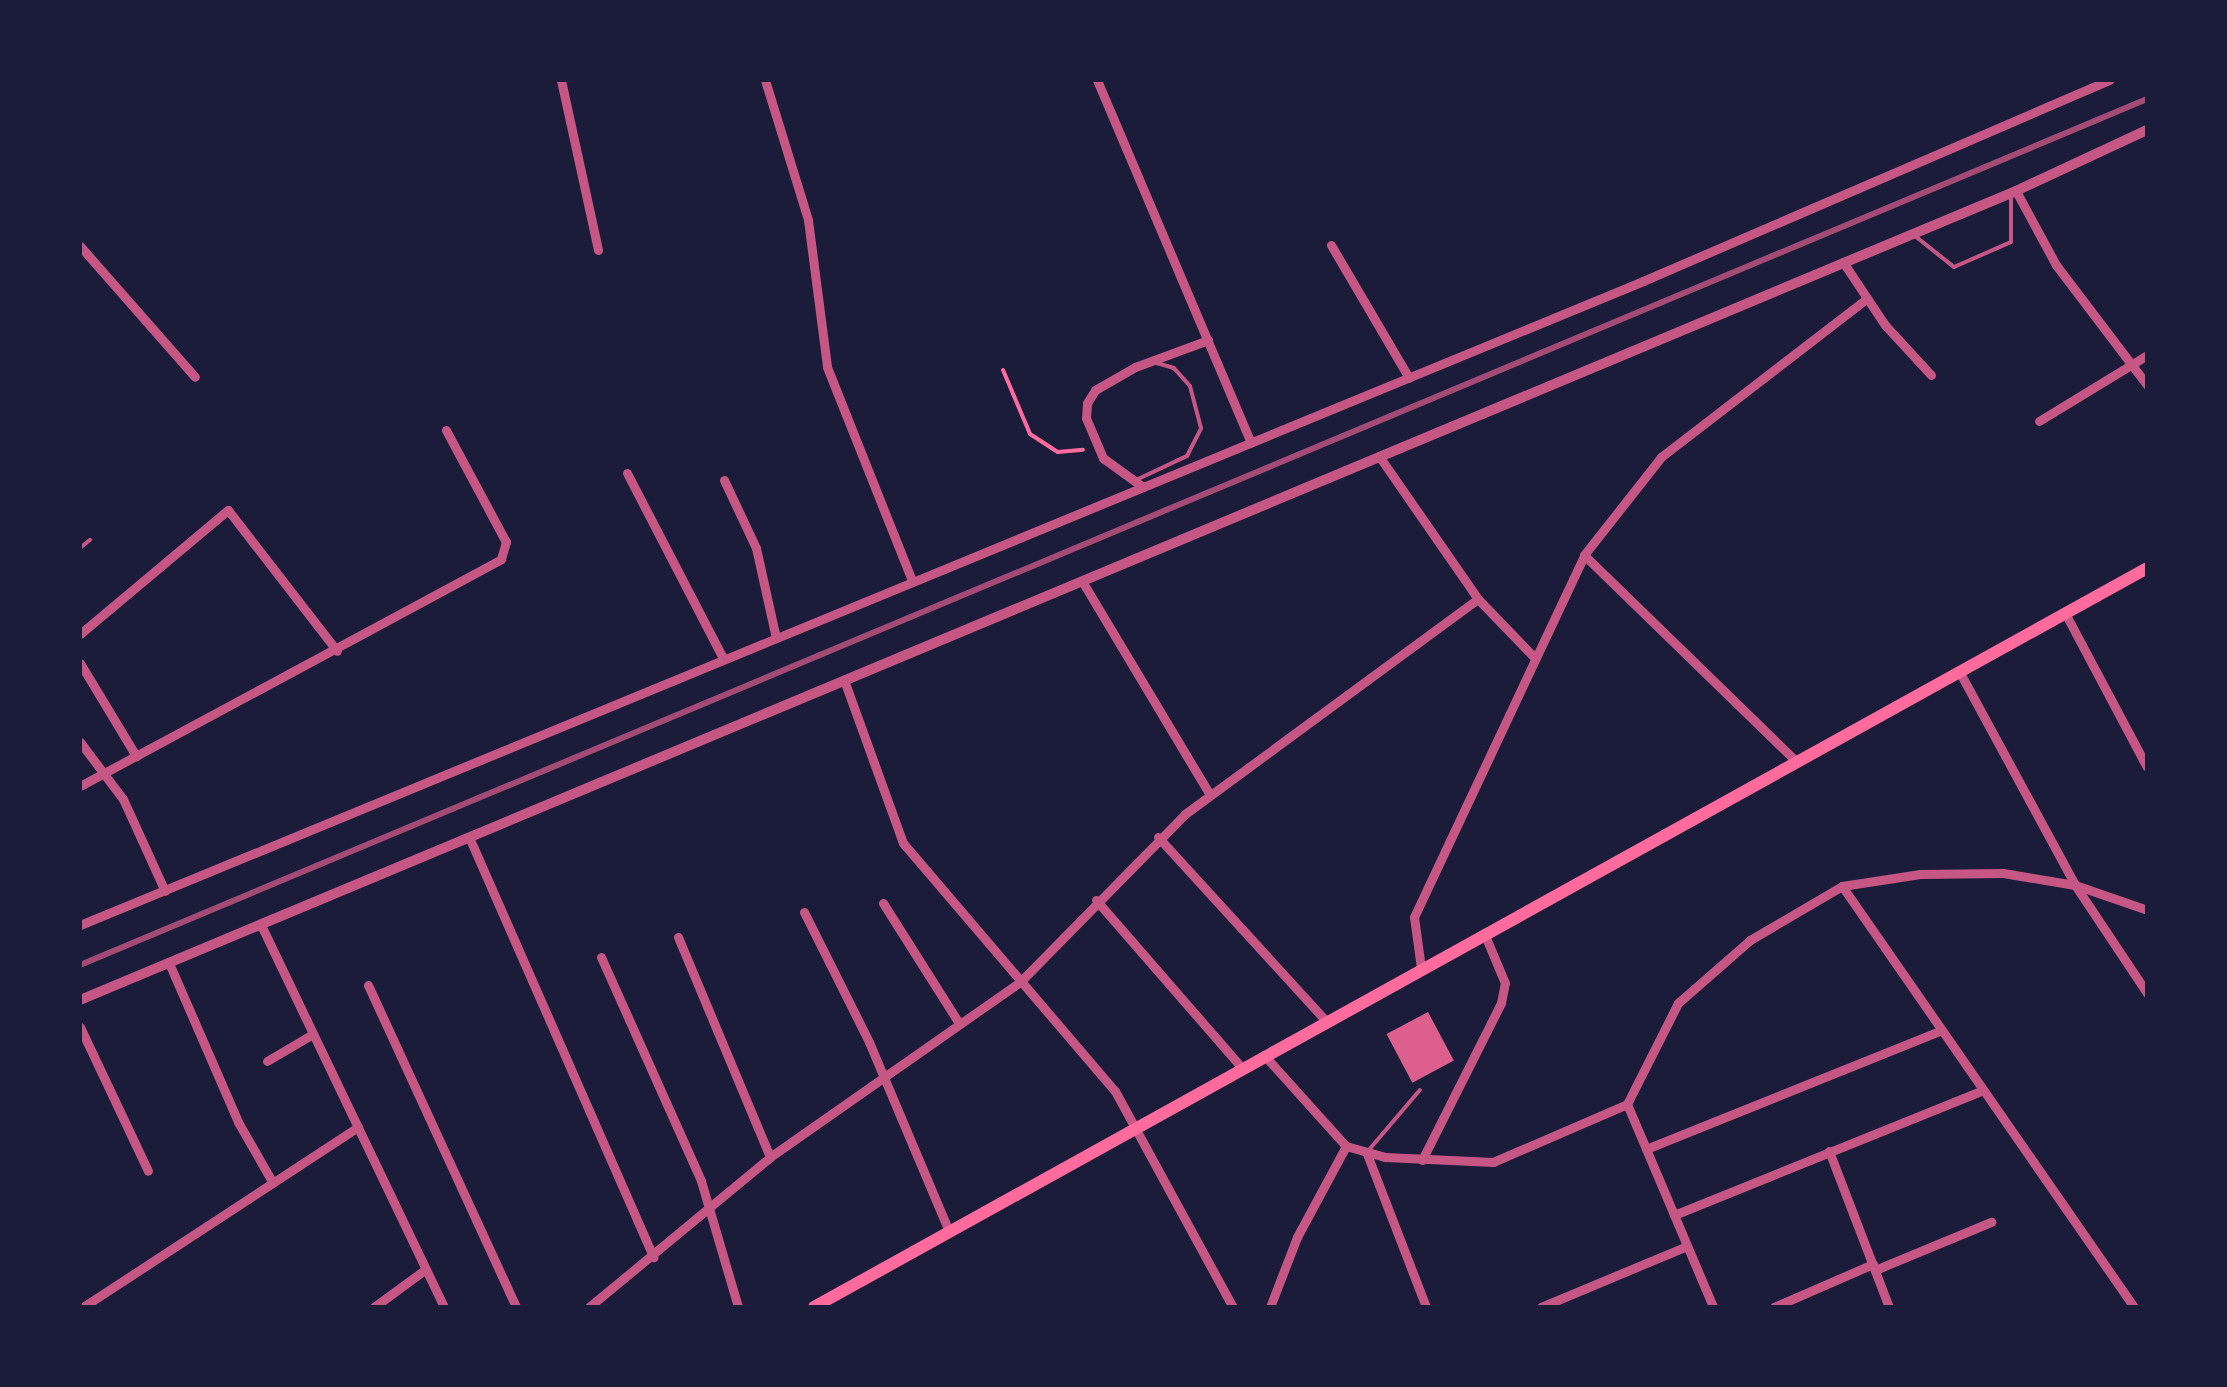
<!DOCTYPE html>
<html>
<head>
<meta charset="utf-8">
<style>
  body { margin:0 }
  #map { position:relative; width:2227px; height:1387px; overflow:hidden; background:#1b1b3a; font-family:"Noto Sans",sans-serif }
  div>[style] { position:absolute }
  .building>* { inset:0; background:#dd5f8e; transform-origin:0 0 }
  .path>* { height:4px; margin:-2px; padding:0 2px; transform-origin:2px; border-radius:2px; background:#ff6b9d }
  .service>* { height:4px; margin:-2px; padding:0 2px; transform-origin:2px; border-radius:2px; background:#c65784 }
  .minor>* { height:9px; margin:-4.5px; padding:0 4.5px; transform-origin:4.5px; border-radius:4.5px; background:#c65784 }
  .tertiary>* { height:10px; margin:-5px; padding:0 5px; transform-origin:5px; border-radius:5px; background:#c65784 }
  .primary>* { height:12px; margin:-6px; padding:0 6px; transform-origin:6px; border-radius:6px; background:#ff6b9d }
  .rail>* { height:6px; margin:-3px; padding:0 3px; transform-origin:3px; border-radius:3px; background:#a44b75 }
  span { translate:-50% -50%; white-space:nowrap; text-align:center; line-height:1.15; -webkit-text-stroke:10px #1b1b3a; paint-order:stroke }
  .frame { position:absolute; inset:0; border:82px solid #1b1b3a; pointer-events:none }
</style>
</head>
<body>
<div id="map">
  <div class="building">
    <div style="left:1428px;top:1012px;width:55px;height:47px;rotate:62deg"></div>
  </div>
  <div class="path">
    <div style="left:1003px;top:370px;width:69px;rotate:67.1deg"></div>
    <div style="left:1030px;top:434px;width:33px;rotate:33deg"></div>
    <div style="left:1058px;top:452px;width:25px;rotate:-5deg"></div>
  </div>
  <div class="service">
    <div style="left:1915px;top:236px;width:50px;rotate:38.5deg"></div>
    <div style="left:1954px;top:267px;width:62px;rotate:-23.7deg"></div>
    <div style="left:2011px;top:242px;width:44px;rotate:-90deg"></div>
    <div style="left:1136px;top:480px;width:56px;rotate:-25.2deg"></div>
    <div style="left:1187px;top:456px;width:31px;rotate:-63deg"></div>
    <div style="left:1201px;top:428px;width:43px;rotate:-104.7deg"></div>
    <div style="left:1190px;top:386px;width:24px;rotate:-132deg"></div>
    <div style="left:1174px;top:368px;width:19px;rotate:-164deg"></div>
    <div style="left:80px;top:548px;width:13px;rotate:-39deg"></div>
    <div style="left:1368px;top:1151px;width:80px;rotate:-49.6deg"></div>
  </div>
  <div class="minor">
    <div style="left:561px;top:80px;width:174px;rotate:77.7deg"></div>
    <div style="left:765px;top:80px;width:146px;rotate:72.9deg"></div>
    <div style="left:808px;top:220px;width:148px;rotate:82.6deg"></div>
    <div style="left:827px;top:367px;width:230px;rotate:68.3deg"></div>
    <div style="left:1097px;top:80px;width:394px;rotate:67deg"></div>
    <div style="left:2016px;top:191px;width:84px;rotate:61.6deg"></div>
    <div style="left:2056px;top:265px;width:151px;rotate:52.8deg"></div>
    <div style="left:1331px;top:245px;width:154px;rotate:59.6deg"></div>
    <div style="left:80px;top:246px;width:174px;rotate:48.7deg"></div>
    <div style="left:1843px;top:262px;width:76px;rotate:56.3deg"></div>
    <div style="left:1885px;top:325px;width:68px;rotate:47.4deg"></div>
    <div style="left:2039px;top:421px;width:127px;rotate:-31.4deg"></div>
    <div style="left:1379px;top:456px;width:174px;rotate:55.3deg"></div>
    <div style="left:1478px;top:599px;width:81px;rotate:46deg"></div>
    <div style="left:627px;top:473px;width:208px;rotate:62.6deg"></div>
    <div style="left:724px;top:480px;width:75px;rotate:64.8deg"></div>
    <div style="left:756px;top:548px;width:92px;rotate:77.5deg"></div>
    <div style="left:1143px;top:487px;width:49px;rotate:-144.1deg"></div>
    <div style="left:1103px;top:458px;width:43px;rotate:-113deg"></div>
    <div style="left:1086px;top:418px;width:15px;rotate:-86deg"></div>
    <div style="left:1087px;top:403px;width:15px;rotate:-58deg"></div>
    <div style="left:1095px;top:390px;width:46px;rotate:-29.9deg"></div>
    <div style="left:1135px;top:367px;width:78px;rotate:-20.3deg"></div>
    <div style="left:1584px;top:555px;width:293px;rotate:44.2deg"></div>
    <div style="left:1082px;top:581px;width:249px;rotate:59.1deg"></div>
    <div style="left:2065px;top:613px;width:174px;rotate:62deg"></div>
    <div style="left:80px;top:634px;width:193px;rotate:-40deg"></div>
    <div style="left:228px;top:510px;width:178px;rotate:52.3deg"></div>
    <div style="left:80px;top:663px;width:109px;rotate:58.9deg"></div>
    <div style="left:1959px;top:671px;width:243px;rotate:61.5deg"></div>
    <div style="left:2075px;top:885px;width:130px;rotate:56.3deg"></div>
    <div style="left:844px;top:680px;width:173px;rotate:70.1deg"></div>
    <div style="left:903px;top:843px;width:326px;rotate:49.5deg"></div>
    <div style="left:1115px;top:1091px;width:246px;rotate:61.4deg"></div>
    <div style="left:80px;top:742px;width:71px;rotate:53deg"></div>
    <div style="left:123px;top:799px;width:101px;rotate:65.5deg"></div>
    <div style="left:80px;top:786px;width:478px;rotate:-28.3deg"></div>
    <div style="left:501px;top:559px;width:18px;rotate:-74deg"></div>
    <div style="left:506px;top:542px;width:127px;rotate:-118.2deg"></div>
    <div style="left:469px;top:837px;width:459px;rotate:66.3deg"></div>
    <div style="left:1158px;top:837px;width:249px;rotate:47.6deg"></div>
    <div style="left:1842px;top:886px;width:512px;rotate:55.26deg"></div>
    <div style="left:1096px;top:900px;width:223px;rotate:49deg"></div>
    <div style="left:883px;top:903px;width:142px;rotate:57.7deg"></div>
    <div style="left:804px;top:912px;width:145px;rotate:63.4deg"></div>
    <div style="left:869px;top:1042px;width:205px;rotate:67.1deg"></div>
    <div style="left:80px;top:925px;width:1690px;rotate:-22.39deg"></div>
    <div style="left:1643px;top:281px;width:508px;rotate:-23.33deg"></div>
    <div style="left:261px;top:925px;width:424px;rotate:64.4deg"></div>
    <div style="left:678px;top:937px;width:238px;rotate:67.3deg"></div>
    <div style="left:601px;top:957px;width:245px;rotate:65.9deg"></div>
    <div style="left:701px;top:1181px;width:131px;rotate:73.6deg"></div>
    <div style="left:169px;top:963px;width:173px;rotate:66.5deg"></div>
    <div style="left:238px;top:1122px;width:70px;rotate:60.2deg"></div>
    <div style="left:1421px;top:968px;width:51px;rotate:-97.8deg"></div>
    <div style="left:1414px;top:917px;width:400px;rotate:-64.8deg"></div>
    <div style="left:1584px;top:555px;width:125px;rotate:-51.8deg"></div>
    <div style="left:1661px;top:457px;width:259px;rotate:-37.6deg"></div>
    <div style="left:368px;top:985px;width:354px;rotate:65.3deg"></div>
    <div style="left:80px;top:1027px;width:159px;rotate:64.7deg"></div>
    <div style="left:1264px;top:1055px;width:122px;rotate:48deg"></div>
    <div style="left:1346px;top:1146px;width:41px;rotate:15.8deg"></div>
    <div style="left:1385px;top:1157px;width:108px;rotate:2.7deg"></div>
    <div style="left:1493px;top:1162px;width:146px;rotate:-23.4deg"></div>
    <div style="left:1627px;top:1104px;width:113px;rotate:-63.2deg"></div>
    <div style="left:1678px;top:1003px;width:96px;rotate:-41.2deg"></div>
    <div style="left:1750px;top:940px;width:107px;rotate:-30.4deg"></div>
    <div style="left:1842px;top:886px;width:79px;rotate:-8.7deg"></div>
    <div style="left:1920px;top:874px;width:83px;rotate:-0.7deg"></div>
    <div style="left:2003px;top:873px;width:73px;rotate:9.5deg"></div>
    <div style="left:2075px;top:885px;width:76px;rotate:19.1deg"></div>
    <div style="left:267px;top:1061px;width:51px;rotate:-30.6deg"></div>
    <div style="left:1627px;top:1104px;width:220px;rotate:67deg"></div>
    <div style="left:1646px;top:1149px;width:316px;rotate:-21.9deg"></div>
    <div style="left:1829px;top:1151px;width:167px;rotate:69deg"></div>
    <div style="left:1367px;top:1154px;width:164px;rotate:68.9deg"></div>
    <div style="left:1422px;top:1160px;width:176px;rotate:-63.3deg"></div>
    <div style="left:1501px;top:1003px;width:20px;rotate:-79deg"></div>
    <div style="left:1505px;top:983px;width:54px;rotate:-112.8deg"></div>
    <div style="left:1674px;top:1215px;width:333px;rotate:-22deg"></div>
    <div style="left:1875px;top:1270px;width:126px;rotate:-22.5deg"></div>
    <div style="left:83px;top:1307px;width:329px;rotate:-33.2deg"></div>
    <div style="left:374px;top:1307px;width:64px;rotate:-36.2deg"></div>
    <div style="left:589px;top:1307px;width:235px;rotate:-39.6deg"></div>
    <div style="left:770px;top:1157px;width:307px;rotate:-35deg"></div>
    <div style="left:1021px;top:981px;width:234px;rotate:-45.5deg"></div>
    <div style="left:1185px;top:814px;width:363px;rotate:-36.3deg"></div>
    <div style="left:1270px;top:1307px;width:75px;rotate:-68.9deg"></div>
    <div style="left:1297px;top:1237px;width:103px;rotate:-61.7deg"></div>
    <div style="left:1541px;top:1307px;width:158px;rotate:-22.7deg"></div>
    <div style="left:1774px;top:1307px;width:108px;rotate:-23.5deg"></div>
  </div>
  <div class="tertiary">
    <div style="left:80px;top:1000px;width:2098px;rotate:-22.68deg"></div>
    <div style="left:2016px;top:191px;width:145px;rotate:-25deg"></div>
  </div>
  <div class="primary">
    <div style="left:814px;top:1307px;width:1524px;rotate:-29deg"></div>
  </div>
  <div class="rail">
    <div style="left:80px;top:965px;width:2241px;rotate:-22.73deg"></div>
  </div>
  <div class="frame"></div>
</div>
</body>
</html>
